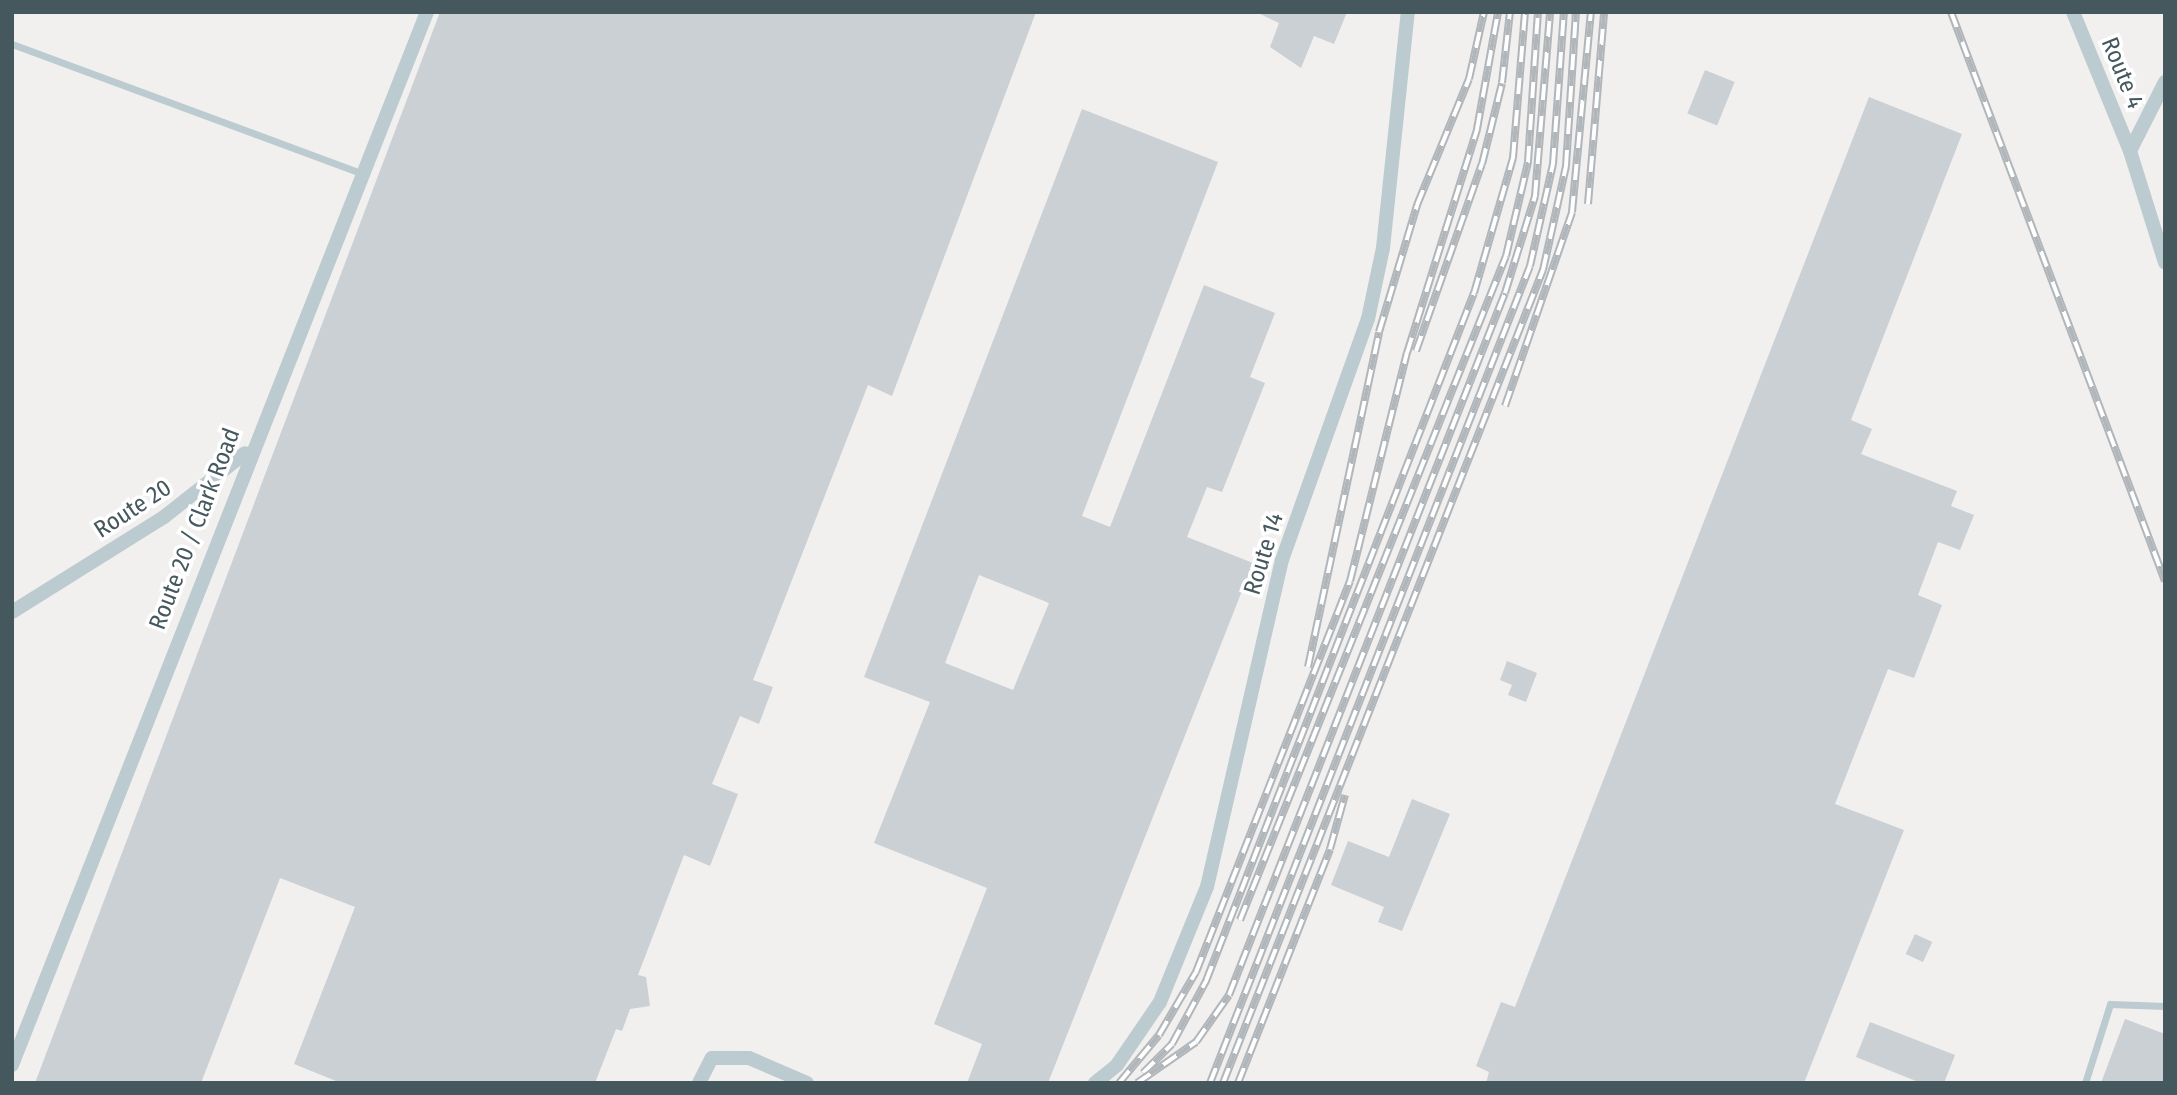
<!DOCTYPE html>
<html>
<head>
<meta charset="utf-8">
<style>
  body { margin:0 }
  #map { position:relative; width:2177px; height:1095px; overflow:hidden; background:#f2efef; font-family:"Fira Sans Condensed",sans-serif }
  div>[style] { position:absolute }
  .building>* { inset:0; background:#cad0d4; transform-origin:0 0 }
  .service>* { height:7px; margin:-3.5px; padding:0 3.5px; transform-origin:3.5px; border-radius:3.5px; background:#bbcbcf }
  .minor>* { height:14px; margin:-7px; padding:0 7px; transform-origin:7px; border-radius:7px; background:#bbcbcf }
  .rail>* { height:8px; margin-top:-4px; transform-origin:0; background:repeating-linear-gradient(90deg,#fff 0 16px,#b0b6ba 0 32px); box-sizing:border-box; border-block:2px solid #b0b6ba }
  span { translate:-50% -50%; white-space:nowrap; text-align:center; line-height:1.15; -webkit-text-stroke:7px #fff; paint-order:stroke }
  .street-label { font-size:24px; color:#45585e }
  .frame { position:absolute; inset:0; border:14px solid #45585e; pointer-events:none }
</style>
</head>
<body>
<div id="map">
  <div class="building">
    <div style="clip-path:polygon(440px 12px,1036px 12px,892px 396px,868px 385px,753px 680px,773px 687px,759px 724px,740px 716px,712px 784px,738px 794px,710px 866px,684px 855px,638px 975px,646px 977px,650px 1006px,630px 1009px,622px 1031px,616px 1029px,595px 1083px,341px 1083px,294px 1064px,355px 907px,280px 878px,201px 1083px,35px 1083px)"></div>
    <div style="clip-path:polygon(1256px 12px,1347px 12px,1334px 44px,1314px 36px,1301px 68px,1270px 47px,1279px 23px)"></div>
    <div style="left:1705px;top:70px;width:32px;height:47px;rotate:22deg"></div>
    <div style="clip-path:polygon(1869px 97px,1962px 134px,1851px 420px,1872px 429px,1861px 454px,1957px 491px,1951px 506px,1974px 515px,1960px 550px,1938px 542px,1918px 595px,1942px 605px,1914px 678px,1888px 669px,1835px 804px,1904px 830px,1804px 1083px,1486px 1083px,1489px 1072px,1476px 1066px,1501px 1002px,1515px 1007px)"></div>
    <div style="clip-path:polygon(evenodd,1082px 109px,1218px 162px,1082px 516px,1110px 527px,1204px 285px,1275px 313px,1250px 377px,1265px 383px,1222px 492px,1207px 487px,1187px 537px,1253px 563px,1048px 1083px,967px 1083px,982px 1044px,934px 1024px,987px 888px,874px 843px,930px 702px,864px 677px,1082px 109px,979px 575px,1049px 603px,1013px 690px,945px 663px,979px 575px)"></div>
    <div style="clip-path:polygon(1507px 661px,1537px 673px,1526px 702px,1508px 695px,1512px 685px,1500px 680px)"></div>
    <div style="clip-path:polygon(1412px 799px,1450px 814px,1402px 931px,1378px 922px,1384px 907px,1331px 885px,1348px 841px,1389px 857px)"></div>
    <div style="left:1915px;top:934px;width:19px;height:22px;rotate:25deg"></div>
    <div style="clip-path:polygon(2125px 1019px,2165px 1034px,2165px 1083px,2101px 1083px)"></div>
    <div style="clip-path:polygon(1870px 1022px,1955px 1055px,1944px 1083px,1921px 1083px,1856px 1057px)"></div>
  </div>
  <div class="service">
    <div style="left:12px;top:44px;width:374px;rotate:20.3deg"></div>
    <div style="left:2085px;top:1083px;width:83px;rotate:-72.4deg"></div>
    <div style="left:2110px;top:1004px;width:55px;rotate:2.1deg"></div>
  </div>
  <div class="minor">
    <div style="left:2073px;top:12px;width:150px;rotate:67.7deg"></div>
    <div style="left:2165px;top:82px;width:77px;rotate:116.9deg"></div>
    <div style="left:2130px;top:151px;width:117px;rotate:72.6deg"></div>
    <div style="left:12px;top:612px;width:179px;rotate:-32deg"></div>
    <div style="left:164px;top:517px;width:103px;rotate:-38.3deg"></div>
    <div style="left:12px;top:1065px;width:1132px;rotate:-68.49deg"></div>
    <div style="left:699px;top:1083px;width:28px;rotate:-63deg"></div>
    <div style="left:712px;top:1058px;width:37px"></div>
    <div style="left:749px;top:1058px;width:63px;rotate:23.3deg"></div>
    <div style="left:1095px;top:1083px;width:28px;rotate:-39deg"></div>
    <div style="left:1117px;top:1065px;width:76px;rotate:-55.7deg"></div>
    <div style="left:1160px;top:1002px;width:124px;rotate:-67.8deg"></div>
    <div style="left:1207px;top:887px;width:335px;rotate:-77.1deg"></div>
    <div style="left:1282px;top:560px;width:256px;rotate:-70.4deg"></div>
    <div style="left:1368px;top:319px;width:73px;rotate:-78.1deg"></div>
    <div style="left:1383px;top:248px;width:237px;rotate:-84deg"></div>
  </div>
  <div class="rail">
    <div style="left:1951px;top:12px;width:608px;rotate:69.39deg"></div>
    <div style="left:1588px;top:204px;width:193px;rotate:-85.2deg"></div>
    <div style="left:1416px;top:351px;width:198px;rotate:-70.6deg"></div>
    <div style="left:1482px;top:164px;width:83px;rotate:-76.1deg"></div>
    <div style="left:1502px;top:83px;width:71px;rotate:-83.6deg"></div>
    <div style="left:1505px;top:406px;width:205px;rotate:-70.9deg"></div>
    <div style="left:1572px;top:212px;width:201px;rotate:-84.6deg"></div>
    <div style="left:1308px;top:667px;width:342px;rotate:-78deg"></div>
    <div style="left:1379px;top:332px;width:133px;rotate:-73.3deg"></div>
    <div style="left:1417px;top:205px;width:136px;rotate:-67.6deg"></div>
    <div style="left:1469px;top:79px;width:69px;rotate:-77.4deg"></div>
    <div style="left:1240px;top:920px;width:715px;rotate:-68.17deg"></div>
    <div style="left:1506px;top:256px;width:97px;rotate:-76.8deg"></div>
    <div style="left:1528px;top:162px;width:150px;rotate:-86.2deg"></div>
    <div style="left:1143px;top:1073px;width:41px;rotate:-45deg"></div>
    <div style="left:1172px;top:1044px;width:72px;rotate:-61.6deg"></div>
    <div style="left:1206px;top:981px;width:738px;rotate:-68.72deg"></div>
    <div style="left:1474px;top:293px;width:141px;rotate:-73.9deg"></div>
    <div style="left:1513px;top:158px;width:146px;rotate:-85.3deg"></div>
    <div style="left:1119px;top:1083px;width:62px;rotate:-50.2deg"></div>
    <div style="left:1159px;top:1035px;width:73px;rotate:-59.6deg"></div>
    <div style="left:1196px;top:972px;width:420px;rotate:-68.5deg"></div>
    <div style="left:1350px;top:581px;width:235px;rotate:-76deg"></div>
    <div style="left:1407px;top:353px;width:235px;rotate:-72.6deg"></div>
    <div style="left:1477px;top:129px;width:119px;rotate:-79.8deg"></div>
    <div style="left:1137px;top:1083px;width:72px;rotate:-34.8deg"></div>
    <div style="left:1196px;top:1042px;width:57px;rotate:-54.9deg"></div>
    <div style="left:1229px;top:995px;width:754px;rotate:-68.54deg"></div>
    <div style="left:1505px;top:293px;width:102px;rotate:-72.8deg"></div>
    <div style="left:1535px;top:196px;width:185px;rotate:-85.3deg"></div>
    <div style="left:1210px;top:1083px;width:877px;rotate:-68.61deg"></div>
    <div style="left:1530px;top:266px;width:105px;rotate:-77.3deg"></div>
    <div style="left:1553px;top:164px;width:152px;rotate:-85.9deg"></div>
    <div style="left:1223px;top:1083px;width:874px;rotate:-68.52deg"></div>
    <div style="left:1543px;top:270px;width:107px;rotate:-77.5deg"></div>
    <div style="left:1566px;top:166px;width:154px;rotate:-86.3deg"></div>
    <div style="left:1238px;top:1083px;width:251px;rotate:-68.5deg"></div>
    <div style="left:1330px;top:849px;width:56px;rotate:-74.5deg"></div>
  </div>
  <div class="street-label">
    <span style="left:2122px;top:73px;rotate:68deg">Route 4</span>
    <span style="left:133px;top:509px;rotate:-33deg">Route 20</span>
    <span style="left:195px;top:529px;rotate:-69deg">Route 20 / Clark Road</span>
    <span style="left:1264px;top:554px;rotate:-73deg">Route 14</span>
  </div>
  <div class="frame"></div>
</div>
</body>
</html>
